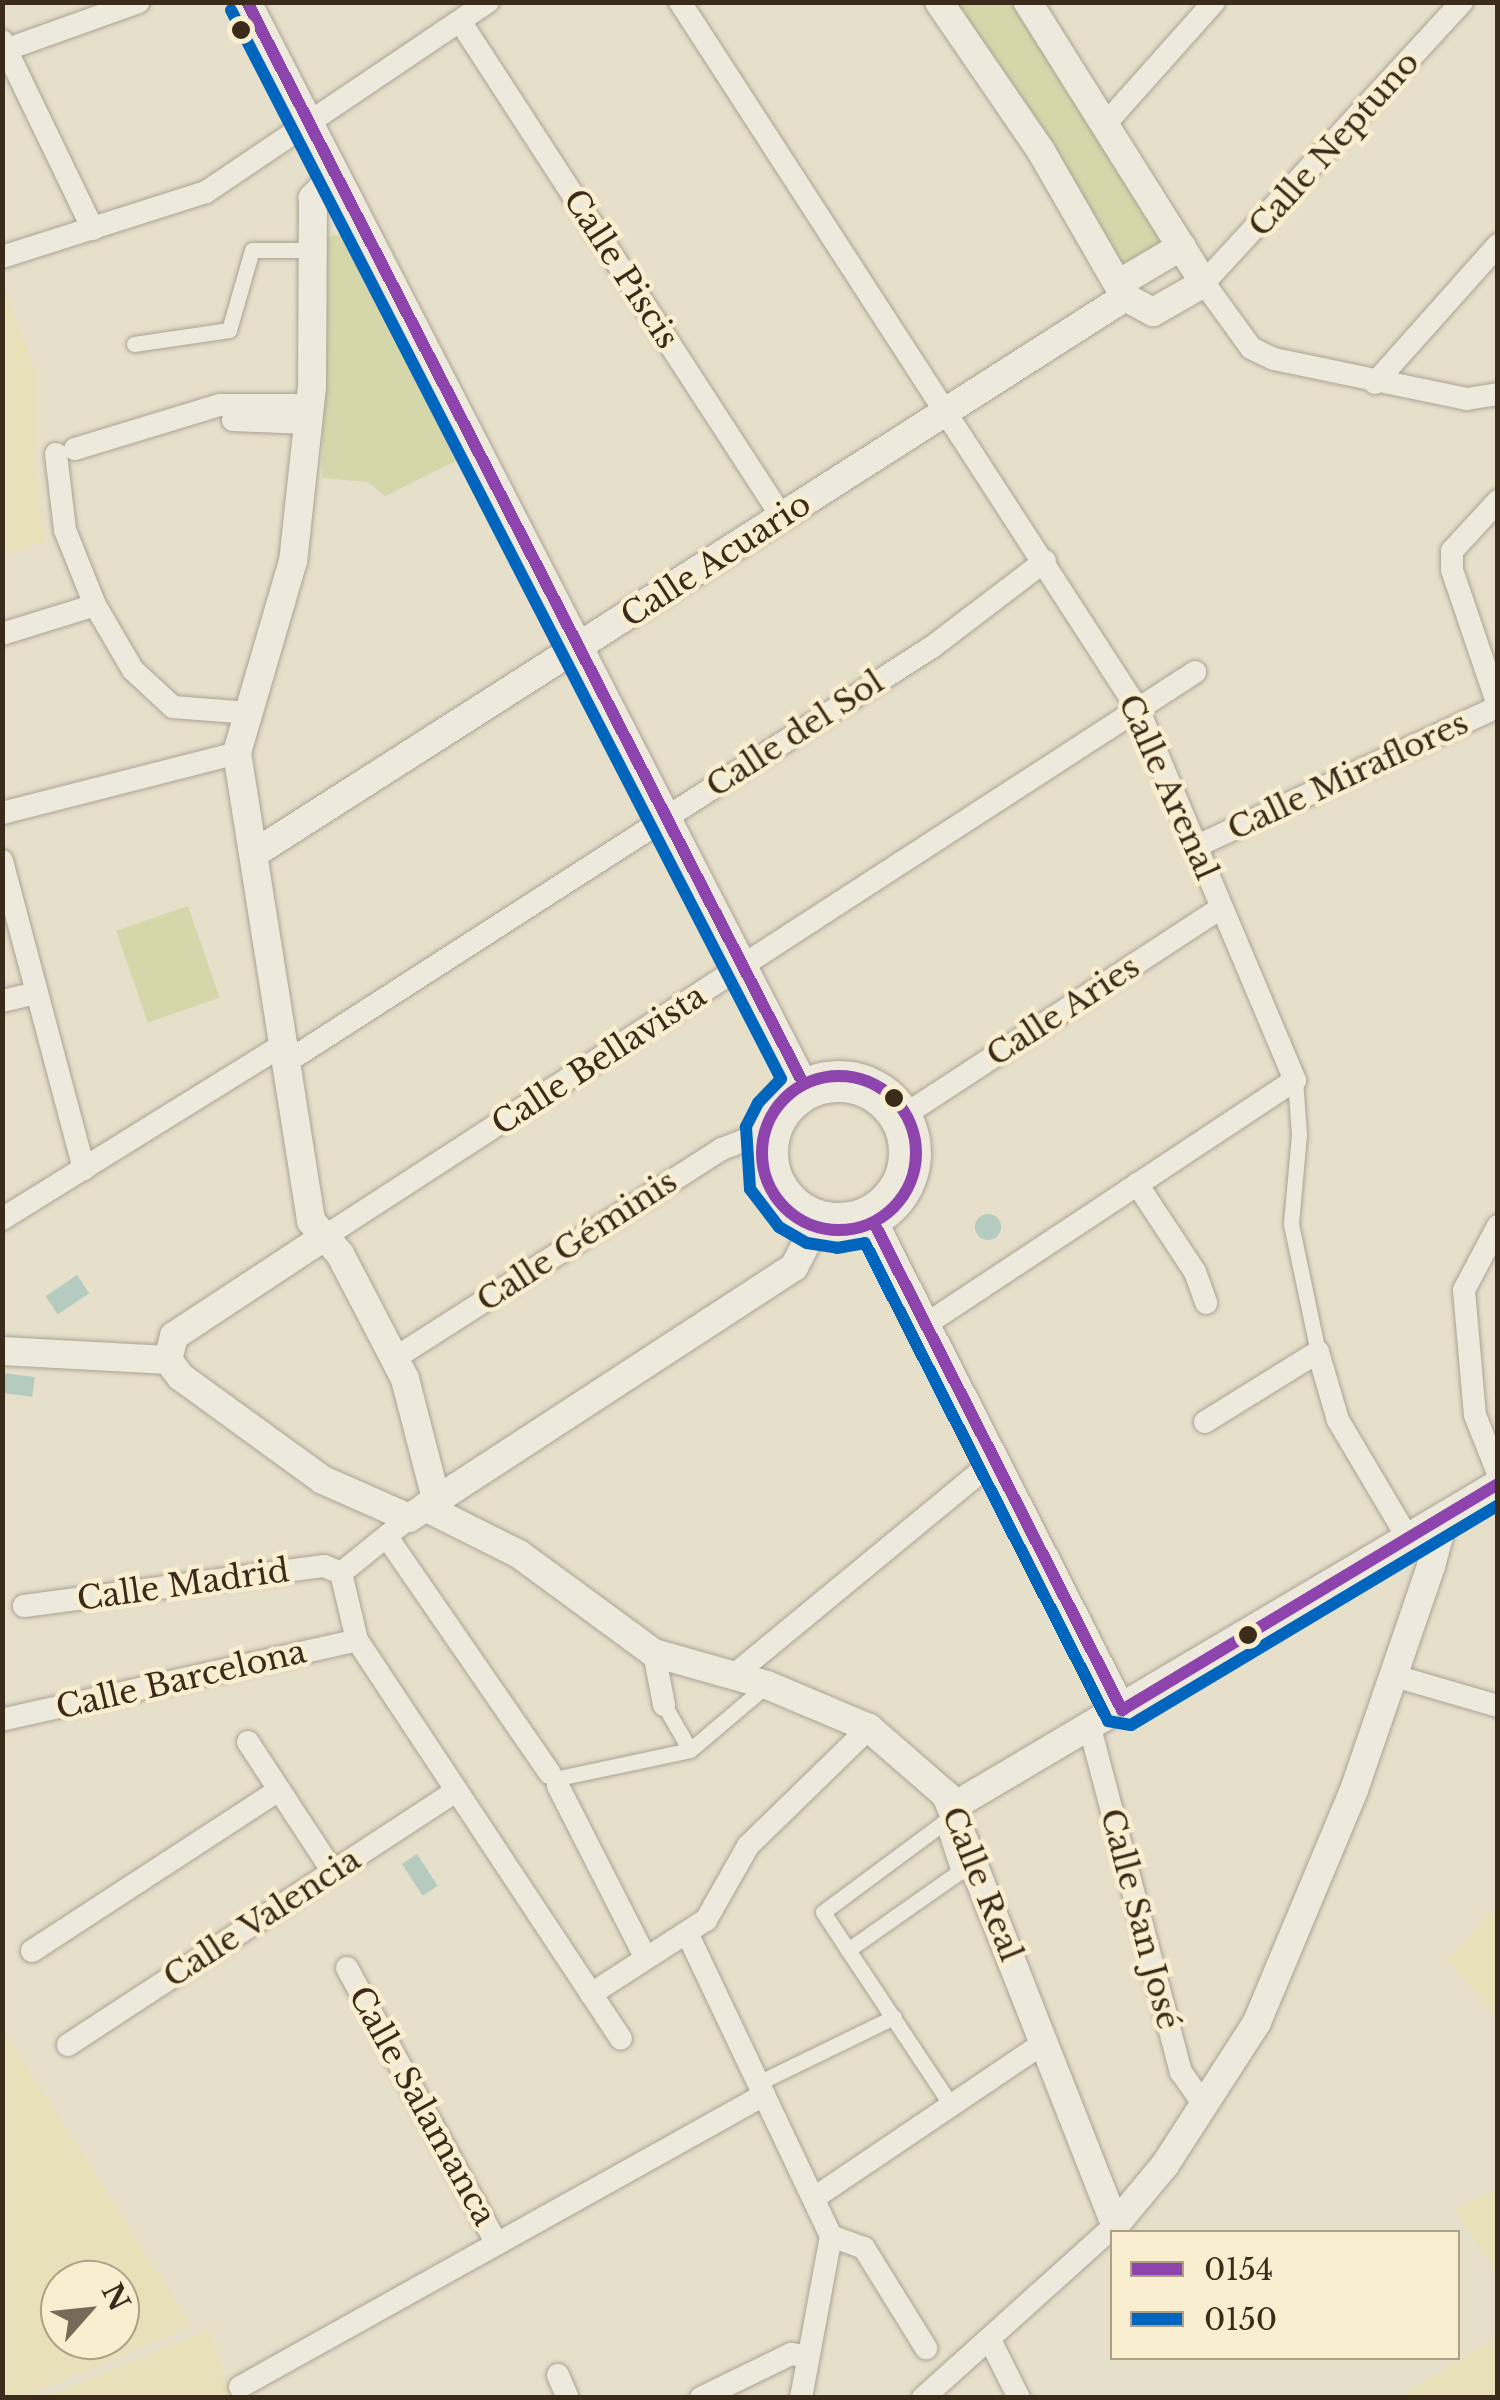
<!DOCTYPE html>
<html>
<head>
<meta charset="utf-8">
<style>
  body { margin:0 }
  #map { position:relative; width:1500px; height:2400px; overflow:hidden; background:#e6dfca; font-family:"Libre Baskerville",serif }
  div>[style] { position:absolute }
  .farmland>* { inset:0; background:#e7e0b9 }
  .green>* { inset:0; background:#d5d7ab; transform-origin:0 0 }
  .water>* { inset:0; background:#b6cbc0; transform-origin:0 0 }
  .round { border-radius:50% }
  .roads { filter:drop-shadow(0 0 2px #aba394) drop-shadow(0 0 2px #aba394) }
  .pedestrian>* { height:15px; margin:-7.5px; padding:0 7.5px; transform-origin:7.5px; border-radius:7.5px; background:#ede9dd }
  .pedestrian>.ring { margin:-7.5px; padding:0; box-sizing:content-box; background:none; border:15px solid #ede9dd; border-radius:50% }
  .minor>* { height:22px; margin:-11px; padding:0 11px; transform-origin:11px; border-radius:11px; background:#ede9dd }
  .tertiary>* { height:28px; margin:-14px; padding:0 14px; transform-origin:14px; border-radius:14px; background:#ede9dd }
  .tertiary>.ring { margin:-14px; padding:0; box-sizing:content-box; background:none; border:28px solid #ede9dd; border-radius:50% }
  .bus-1>* { height:12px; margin:-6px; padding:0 6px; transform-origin:6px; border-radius:6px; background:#8e44ad }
  .bus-1>.ring { margin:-6px; padding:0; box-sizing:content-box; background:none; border:12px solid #8e44ad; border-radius:50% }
  .bus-2>* { height:12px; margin:-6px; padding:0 6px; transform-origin:6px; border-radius:6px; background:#0065bd }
  .dots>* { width:28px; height:28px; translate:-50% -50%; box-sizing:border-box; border:5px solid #f9eecf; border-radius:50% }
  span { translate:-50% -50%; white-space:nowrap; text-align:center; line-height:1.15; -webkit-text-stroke:9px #f9eecf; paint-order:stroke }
  .street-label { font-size:32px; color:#3a2b1b }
  .frame { position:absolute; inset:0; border:5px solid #3a2b1b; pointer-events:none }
  .legend { position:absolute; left:1110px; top:2230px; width:350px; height:130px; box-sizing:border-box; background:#f9eecf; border:2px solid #ada087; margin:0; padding:12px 18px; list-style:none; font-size:30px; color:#3a2b1b }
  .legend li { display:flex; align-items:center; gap:20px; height:50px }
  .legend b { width:50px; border:2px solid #ada087 }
  .north { position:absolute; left:40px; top:2260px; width:100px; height:100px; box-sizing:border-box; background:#f9eecf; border:2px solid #ada087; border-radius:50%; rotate:63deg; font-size:28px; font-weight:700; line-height:40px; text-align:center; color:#3a2b1b }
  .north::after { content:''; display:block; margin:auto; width:35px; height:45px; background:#766a58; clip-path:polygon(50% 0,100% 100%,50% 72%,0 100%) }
</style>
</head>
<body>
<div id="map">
  <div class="farmland">
    <div style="clip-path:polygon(3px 285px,36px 372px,35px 459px,45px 542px,3px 555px)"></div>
    <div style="clip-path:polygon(1497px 1912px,1498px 1912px,1497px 2018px,1448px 1960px,1488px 1913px)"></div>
    <div style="clip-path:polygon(evenodd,2px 2027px,192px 2326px,24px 2397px,3px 2397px,2px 2027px,120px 2280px,120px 2340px,60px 2340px,60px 2280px,120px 2280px)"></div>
    <div style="clip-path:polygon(1497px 2188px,1497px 2275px,1455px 2210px)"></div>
    <div style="clip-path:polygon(209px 2330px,231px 2397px,47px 2397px)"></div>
    <div style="clip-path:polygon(1497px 2338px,1497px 2397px,1399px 2397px,1462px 2359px)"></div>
  </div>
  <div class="green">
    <div style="clip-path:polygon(948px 3px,1018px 3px,1165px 242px,1121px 266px)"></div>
    <div style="clip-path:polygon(344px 234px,456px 461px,385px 496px,368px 482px,322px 478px,326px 237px)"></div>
    <div style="left:188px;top:906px;width:97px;height:76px;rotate:71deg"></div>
  </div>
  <div class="water">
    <div class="round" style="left:975px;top:1214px;width:26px;height:26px"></div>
    <div style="left:77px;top:1275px;width:22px;height:38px;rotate:56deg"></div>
    <div style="left:3px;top:1373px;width:32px;height:20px;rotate:7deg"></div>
    <div style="left:417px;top:1854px;width:38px;height:18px;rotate:57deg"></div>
  </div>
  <div class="roads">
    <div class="pedestrian">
      <div style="left:134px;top:344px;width:96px;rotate:-8.4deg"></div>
      <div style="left:229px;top:330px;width:83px;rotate:-74deg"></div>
      <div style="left:252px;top:250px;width:61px"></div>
      <div style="left:1295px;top:1080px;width:54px;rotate:85.8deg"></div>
      <div style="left:1299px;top:1134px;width:90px;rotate:95.1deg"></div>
      <div style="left:1291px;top:1224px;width:131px;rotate:78.1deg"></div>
      <div class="ring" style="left:780px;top:1094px;width:101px;height:101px"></div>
      <div style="left:664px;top:1705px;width:52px;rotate:60deg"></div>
      <div style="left:554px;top:1779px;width:139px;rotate:-12deg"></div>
      <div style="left:690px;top:1750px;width:101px;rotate:-40.2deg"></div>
      <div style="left:943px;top:1823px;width:52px;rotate:71.9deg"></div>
      <div style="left:959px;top:1872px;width:136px;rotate:144.9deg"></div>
      <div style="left:848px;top:1950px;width:45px;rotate:-123.3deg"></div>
      <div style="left:823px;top:1912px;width:149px;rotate:-36.6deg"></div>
      <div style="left:848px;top:1950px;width:186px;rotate:56.4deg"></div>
      <div style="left:758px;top:2083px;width:151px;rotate:-25.9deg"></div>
    </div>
    <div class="minor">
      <div style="left:680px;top:2px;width:845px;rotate:57.08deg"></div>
      <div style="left:1139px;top:711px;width:401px;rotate:67.1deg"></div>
      <div style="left:1295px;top:1080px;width:444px;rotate:146.5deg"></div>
      <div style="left:1462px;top:2px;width:381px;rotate:132.6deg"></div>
      <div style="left:1204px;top:283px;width:80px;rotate:54.1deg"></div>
      <div style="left:1251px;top:348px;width:25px;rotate:26deg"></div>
      <div style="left:1274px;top:359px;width:197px;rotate:11.7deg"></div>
      <div style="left:1467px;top:399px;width:31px;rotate:-9deg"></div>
      <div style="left:460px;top:21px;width:591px;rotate:57.01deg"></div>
      <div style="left:2px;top:41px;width:209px;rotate:64.2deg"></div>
      <div style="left:2px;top:51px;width:145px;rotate:-19.7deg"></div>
      <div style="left:1108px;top:121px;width:159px;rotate:-48.3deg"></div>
      <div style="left:2px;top:257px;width:214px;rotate:-17.7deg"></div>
      <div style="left:206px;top:192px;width:340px;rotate:-34deg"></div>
      <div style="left:1375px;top:383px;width:185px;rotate:-48.3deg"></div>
      <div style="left:233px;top:420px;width:75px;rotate:2.3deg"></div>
      <div style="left:75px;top:449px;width:152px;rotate:-16.9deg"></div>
      <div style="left:220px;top:405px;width:90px"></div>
      <div style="left:56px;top:454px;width:77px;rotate:83.2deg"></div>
      <div style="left:65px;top:530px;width:81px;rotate:68.2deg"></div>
      <div style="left:95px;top:605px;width:75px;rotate:59.7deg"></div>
      <div style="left:133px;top:670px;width:54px;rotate:42.8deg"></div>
      <div style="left:173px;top:707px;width:77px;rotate:4.5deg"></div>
      <div style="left:1498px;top:501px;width:68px;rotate:132.6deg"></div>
      <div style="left:1452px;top:551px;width:19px;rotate:90deg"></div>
      <div style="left:1452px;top:570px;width:143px;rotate:71.2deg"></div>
      <div style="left:2px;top:634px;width:97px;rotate:-17.3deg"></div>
      <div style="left:2px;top:813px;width:243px;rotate:-14.3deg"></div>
      <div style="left:1199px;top:845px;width:329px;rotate:-24.8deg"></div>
      <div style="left:2px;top:861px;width:319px;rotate:75.1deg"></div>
      <div style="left:2px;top:1001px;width:36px;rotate:-13deg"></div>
      <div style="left:288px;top:1061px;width:766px;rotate:-32.74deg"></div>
      <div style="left:932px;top:647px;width:142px;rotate:-37.3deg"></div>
      <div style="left:906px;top:1114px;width:376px;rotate:-33.2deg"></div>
      <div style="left:1137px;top:1184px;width:105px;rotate:56.6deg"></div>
      <div style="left:1195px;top:1272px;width:33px;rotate:70deg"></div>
      <div style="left:2px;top:1219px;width:334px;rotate:-31.8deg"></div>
      <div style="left:1498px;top:1226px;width:72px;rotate:118deg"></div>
      <div style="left:1464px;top:1290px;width:125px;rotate:85deg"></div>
      <div style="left:1475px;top:1415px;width:62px;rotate:68.4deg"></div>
      <div style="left:321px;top:1239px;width:1042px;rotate:-32.97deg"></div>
      <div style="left:395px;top:1358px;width:388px;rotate:-32.6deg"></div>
      <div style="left:722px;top:1149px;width:44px;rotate:-21.3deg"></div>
      <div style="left:1205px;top:1422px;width:133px;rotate:-31.8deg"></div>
      <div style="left:1318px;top:1352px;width:71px;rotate:73.6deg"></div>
      <div style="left:1338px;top:1420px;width:139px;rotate:59.4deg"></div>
      <div style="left:409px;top:1518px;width:87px;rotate:141deg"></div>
      <div style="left:341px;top:1573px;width:69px;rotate:76.6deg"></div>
      <div style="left:357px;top:1640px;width:478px;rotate:56.5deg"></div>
      <div style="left:389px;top:1540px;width:283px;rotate:55.4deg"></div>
      <div style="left:24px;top:1606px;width:303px;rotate:-7.6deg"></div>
      <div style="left:324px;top:1566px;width:18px;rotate:22deg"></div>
      <div style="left:654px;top:1653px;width:53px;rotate:79.1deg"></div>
      <div style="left:734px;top:1675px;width:338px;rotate:-39.5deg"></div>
      <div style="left:1391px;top:1675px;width:111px;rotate:16.2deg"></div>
      <div style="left:5px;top:1719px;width:361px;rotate:-12.6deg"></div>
      <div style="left:1090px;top:1728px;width:356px;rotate:75.2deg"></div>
      <div style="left:1181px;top:2072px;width:39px;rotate:55deg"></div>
      <div style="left:248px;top:1742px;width:155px;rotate:56.8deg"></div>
      <div style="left:558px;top:1786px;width:192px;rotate:63deg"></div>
      <div style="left:688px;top:1935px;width:333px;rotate:64.6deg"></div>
      <div style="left:831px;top:2236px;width:35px;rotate:20deg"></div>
      <div style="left:864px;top:2248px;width:118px;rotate:58.2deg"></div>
      <div style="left:32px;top:1951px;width:295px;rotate:-33.1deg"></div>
      <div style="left:347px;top:1968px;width:314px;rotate:61.5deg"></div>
      <div style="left:591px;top:1994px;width:137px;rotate:-32.8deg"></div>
      <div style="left:706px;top:1920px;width:85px;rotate:-60.4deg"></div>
      <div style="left:748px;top:1846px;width:169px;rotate:-44.3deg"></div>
      <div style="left:68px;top:2045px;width:464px;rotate:-33.2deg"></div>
      <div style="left:814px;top:2198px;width:279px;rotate:-34deg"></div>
      <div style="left:991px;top:2342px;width:63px;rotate:63.4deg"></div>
      <div style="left:558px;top:2375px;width:25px;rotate:67deg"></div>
      <div style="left:240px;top:2387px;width:600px;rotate:-29.13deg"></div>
      <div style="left:701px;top:2398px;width:100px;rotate:-26.1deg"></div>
      <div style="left:791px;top:2354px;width:15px;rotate:8deg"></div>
      <div style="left:801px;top:2398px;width:165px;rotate:-79.5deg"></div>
      <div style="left:923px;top:2398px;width:258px;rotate:-42deg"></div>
    </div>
    <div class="tertiary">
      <div style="left:247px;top:2px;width:1216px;rotate:62.78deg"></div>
      <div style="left:939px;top:2px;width:181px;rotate:55.6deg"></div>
      <div style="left:1041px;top:151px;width:168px;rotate:60.1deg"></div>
      <div style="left:1125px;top:297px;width:32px;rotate:28deg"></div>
      <div style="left:1153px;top:312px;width:59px;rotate:-29.6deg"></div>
      <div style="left:1204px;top:283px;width:332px;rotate:-122.1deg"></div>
      <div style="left:332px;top:178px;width:28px;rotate:134deg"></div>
      <div style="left:313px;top:198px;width:189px;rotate:90.3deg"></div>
      <div style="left:312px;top:387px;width:175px;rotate:96.2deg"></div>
      <div style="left:293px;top:561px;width:200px;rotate:106.3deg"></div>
      <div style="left:237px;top:753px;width:474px;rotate:81deg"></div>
      <div style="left:311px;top:1221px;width:44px;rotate:48.7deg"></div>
      <div style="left:340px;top:1254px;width:141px;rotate:62.5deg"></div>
      <div style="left:405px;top:1379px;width:124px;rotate:75.5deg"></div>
      <div style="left:1118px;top:284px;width:74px;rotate:-30.7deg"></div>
      <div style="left:255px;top:853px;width:1032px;rotate:-32.58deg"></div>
      <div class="ring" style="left:761px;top:1075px;width:128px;height:128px"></div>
      <div style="left:874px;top:1223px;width:547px;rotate:63.01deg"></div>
      <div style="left:2px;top:1351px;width:166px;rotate:3.1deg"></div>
      <div style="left:168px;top:1360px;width:21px;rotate:53deg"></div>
      <div style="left:181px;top:1377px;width:175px;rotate:36deg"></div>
      <div style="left:323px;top:1480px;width:94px;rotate:23.8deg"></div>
      <div style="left:409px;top:1518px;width:460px;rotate:-33.1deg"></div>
      <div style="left:794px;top:1267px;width:45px;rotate:-62.3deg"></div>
      <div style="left:168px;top:1360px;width:25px;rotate:-76deg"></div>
      <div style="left:174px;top:1336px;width:176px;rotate:-33.4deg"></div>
      <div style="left:425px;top:1507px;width:105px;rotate:26.6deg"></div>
      <div style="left:519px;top:1554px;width:167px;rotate:36.3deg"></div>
      <div style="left:654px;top:1653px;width:117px;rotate:15.8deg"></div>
      <div style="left:767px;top:1685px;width:111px;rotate:22.9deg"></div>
      <div style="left:869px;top:1728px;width:102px;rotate:41deg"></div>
      <div style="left:946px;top:1795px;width:462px;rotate:68.5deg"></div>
      <div style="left:1115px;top:2225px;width:78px;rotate:-50.2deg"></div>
      <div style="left:1165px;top:2165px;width:170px;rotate:-57.2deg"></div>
      <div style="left:1257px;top:2022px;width:251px;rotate:-67.3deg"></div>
      <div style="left:1354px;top:1790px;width:237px;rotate:-71deg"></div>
      <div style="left:1431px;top:1566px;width:30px;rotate:-75deg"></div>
      <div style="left:1439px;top:1537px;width:14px;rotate:-120deg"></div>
      <div style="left:954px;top:1806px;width:632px;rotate:-30.62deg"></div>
    </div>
  </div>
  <div class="bus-1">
    <div style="left:247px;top:2px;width:1216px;rotate:62.78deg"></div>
    <div class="ring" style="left:762px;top:1076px;width:142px;height:142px"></div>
    <div style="left:874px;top:1223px;width:547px;rotate:63.01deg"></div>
    <div style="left:1122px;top:1710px;width:439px;rotate:-31deg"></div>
  </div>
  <div class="bus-2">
    <div style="left:231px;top:10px;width:1202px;rotate:62.77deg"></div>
    <div style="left:781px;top:1079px;width:33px;rotate:134deg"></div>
    <div style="left:758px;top:1103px;width:27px;rotate:117deg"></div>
    <div style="left:746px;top:1127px;width:62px;rotate:86.3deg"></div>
    <div style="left:750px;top:1189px;width:48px;rotate:52.7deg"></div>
    <div style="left:779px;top:1227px;width:32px;rotate:30deg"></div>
    <div style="left:807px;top:1243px;width:30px;rotate:9deg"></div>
    <div style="left:837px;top:1248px;width:28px;rotate:-10deg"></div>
    <div style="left:865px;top:1243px;width:536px;rotate:63.05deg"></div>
    <div style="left:1108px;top:1721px;width:23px;rotate:10deg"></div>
    <div style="left:1131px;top:1725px;width:428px;rotate:-30.9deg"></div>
  </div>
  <div class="dots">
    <div style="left:241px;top:30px;background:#3a2b1b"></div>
    <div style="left:894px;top:1098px;background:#3a2b1b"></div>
    <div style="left:1248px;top:1635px;background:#3a2b1b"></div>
  </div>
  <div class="street-label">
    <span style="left:1334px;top:144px;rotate:-48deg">Calle Neptuno</span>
    <span style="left:621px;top:269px;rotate:57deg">Calle Piscis</span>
    <span style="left:716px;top:560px;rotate:-33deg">Calle Acuario</span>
    <span style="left:795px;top:734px;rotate:-33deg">Calle del Sol</span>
    <span style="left:1348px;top:776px;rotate:-25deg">Calle Miraflores</span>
    <span style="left:1168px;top:787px;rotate:66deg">Calle Arenal</span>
    <span style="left:1063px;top:1011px;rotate:-33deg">Calle Aries</span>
    <span style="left:599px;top:1060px;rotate:-33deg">Calle Bellavista</span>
    <span style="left:577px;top:1241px;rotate:-33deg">Calle Géminis</span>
    <span style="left:183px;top:1585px;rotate:-8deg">Calle Madrid</span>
    <span style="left:181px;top:1680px;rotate:-13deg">Calle Barcelona</span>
    <span style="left:982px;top:1884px;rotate:68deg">Calle Real</span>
    <span style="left:262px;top:1918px;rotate:-33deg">Calle Valencia</span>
    <span style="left:1140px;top:1919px;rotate:75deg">Calle San José</span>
    <span style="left:422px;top:2106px;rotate:61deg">Calle Salamanca</span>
  </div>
  <div class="frame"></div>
  <ul class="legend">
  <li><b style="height:12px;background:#8e44ad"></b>0154</li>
  <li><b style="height:12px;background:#0065bd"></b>0150</li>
  </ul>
  <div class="north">N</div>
</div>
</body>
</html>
